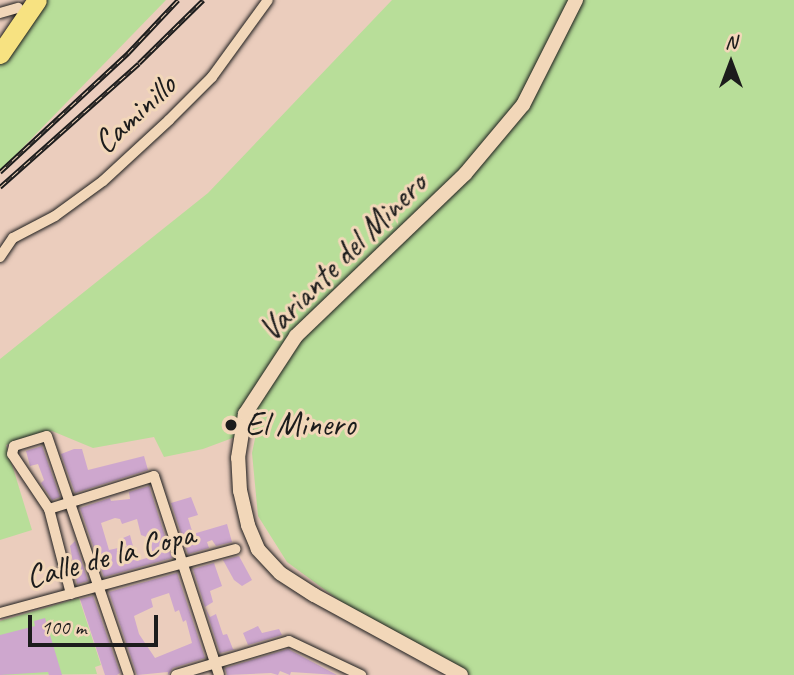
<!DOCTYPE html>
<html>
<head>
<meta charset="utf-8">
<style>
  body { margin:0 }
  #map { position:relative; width:794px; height:675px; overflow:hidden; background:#ebcdbd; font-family:Caveat,sans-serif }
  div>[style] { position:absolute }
  .green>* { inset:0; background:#b8de99 }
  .building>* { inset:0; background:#cea7ce }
  .roads { filter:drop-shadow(0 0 2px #1c1c1c) drop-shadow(0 0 2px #1c1c1c) }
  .street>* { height:10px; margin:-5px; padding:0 5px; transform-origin:5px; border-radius:5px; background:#f2d7b9 }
  .secondary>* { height:14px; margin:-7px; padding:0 7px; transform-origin:7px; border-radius:7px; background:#f2d7b9 }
  .highway>* { height:19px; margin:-9.5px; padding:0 9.5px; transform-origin:9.5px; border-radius:9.5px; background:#f7e281 }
  .rail>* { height:5px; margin-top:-2.5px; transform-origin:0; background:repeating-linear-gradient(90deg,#f2d7b9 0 8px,#1c1c1c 0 16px); box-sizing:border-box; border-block:2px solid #1c1c1c }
  .dots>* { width:19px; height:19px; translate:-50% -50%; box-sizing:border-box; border:4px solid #f2d7b9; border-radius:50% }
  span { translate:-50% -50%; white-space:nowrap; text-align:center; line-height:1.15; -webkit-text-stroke:6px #f2d7b9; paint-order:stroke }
  .street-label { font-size:33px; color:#1c1c1c }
  .poi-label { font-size:33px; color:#1c1c1c }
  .left { translate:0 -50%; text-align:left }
  .north { position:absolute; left:696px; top:28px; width:70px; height:70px; -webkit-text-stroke:5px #f2d7b9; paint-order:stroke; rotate:0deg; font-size:19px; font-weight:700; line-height:28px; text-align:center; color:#1c1c1c }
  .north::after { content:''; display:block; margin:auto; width:24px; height:32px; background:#1c1c1c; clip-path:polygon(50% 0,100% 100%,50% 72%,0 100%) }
  .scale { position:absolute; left:28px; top:615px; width:130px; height:32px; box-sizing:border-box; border:4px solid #1c1c1c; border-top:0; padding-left:9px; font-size:21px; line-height:24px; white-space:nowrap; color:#1c1c1c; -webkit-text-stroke:5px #f2d7b9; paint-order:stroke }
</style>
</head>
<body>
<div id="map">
  <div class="green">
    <div style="clip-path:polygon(38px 0,166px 0,0 171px,0 57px)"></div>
    <div style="clip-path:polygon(392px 0,794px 0,794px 675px,470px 675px,355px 612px,287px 562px,258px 516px,252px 453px,257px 429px,203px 449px,164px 457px,154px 437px,93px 448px,52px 431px,6px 445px,32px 530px,0 540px,0 359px,208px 193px)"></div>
    <div style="clip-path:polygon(79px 598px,101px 665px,95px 667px,97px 674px,0 675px,0 621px)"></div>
  </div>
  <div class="building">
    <div style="clip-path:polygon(42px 446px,60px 497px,52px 500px,41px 483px,44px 480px,38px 464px,30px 466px,26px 451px)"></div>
    <div style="clip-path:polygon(74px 449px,82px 449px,88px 470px,144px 456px,148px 470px,75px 493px,61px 454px)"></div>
    <div style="clip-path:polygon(evenodd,149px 486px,172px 558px,104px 577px,80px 508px,110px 498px,111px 501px,130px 499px,129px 492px,149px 486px,115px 518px,120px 519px,122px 524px,137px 519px,141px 535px,149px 538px,153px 556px,137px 561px,130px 535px,123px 538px,127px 546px,109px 550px,101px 523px,115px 518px)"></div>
    <div style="clip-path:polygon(191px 497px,198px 515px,188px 518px,193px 534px,227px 524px,232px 542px,216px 546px,212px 540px,207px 542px,209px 548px,188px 554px,171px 503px)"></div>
    <div style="clip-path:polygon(75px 541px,88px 581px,77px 584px,70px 546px)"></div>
    <div style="clip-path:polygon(239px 556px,252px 580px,242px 586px,234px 580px,223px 560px)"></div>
    <div style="clip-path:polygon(214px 563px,222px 586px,210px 591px,213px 602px,205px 607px,193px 569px)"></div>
    <div style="clip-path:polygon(evenodd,177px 573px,205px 658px,173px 668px,168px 675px,168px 672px,137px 675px,109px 592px,177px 573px,169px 593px,175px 612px,179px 610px,183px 622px,186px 620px,192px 643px,155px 658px,139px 634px,134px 616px,153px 607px,151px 599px,169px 593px)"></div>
    <div style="clip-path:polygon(93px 596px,120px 673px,117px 675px,105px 675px,80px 599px)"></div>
    <div style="clip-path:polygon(205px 607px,210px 617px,216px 614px,223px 635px,227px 634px,233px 649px,236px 649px,220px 653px)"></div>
    <div style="clip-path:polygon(45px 618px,62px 675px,49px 675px,48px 672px,0 675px,0 635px,35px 626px,34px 621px)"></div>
    <div style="clip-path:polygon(258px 626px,262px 633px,279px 629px,282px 635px,248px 645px,243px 633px)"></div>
    <div style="clip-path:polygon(288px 649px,337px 675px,291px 672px,290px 675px,280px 671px,278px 675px,271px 673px,227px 675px,225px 668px)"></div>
  </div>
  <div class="roads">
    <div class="street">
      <div style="left:0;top:13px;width:19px;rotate:-16deg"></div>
      <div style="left:0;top:257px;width:23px;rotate:-56deg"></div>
      <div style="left:13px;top:238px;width:47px;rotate:-27.6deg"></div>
      <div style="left:55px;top:216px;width:59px;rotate:-36.1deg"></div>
      <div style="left:103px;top:181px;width:90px;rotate:-42.7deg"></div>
      <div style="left:169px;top:120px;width:61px;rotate:-45deg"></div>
      <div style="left:212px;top:77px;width:95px;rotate:-54deg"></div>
      <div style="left:49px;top:509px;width:110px;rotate:-17.4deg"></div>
      <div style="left:154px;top:476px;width:209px;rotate:71.9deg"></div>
      <div style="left:71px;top:594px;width:88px;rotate:-104.5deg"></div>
      <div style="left:49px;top:509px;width:66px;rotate:-123.9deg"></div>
      <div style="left:12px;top:454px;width:8px;rotate:-76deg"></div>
      <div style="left:14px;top:446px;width:34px;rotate:-17deg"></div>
      <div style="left:47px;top:436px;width:253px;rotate:71.1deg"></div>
      <div style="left:0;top:613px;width:244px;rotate:-15.2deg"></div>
      <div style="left:176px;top:675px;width:118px;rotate:-16.7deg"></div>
      <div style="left:289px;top:641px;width:80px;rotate:25.3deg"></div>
    </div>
    <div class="secondary">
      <div style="left:461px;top:675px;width:167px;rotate:-151.4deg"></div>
      <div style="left:314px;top:595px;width:40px;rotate:-147.1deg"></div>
      <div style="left:280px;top:573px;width:33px;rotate:-133deg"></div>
      <div style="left:258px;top:549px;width:26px;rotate:-113deg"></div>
      <div style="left:248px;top:525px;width:35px;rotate:-103deg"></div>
      <div style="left:240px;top:491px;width:33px;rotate:-93deg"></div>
      <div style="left:238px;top:458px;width:45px;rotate:-81deg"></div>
      <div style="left:245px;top:414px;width:93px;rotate:-56.8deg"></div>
      <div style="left:296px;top:336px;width:234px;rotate:-43.8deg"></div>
      <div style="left:465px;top:174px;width:90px;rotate:-50deg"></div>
      <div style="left:523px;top:105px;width:118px;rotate:-63.2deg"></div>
    </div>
    <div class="highway">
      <div style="left:0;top:54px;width:65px;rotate:-55.6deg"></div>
    </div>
  </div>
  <div class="rail">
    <div style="left:0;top:172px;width:175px;rotate:-42.9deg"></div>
    <div style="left:128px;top:53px;width:73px;rotate:-46.7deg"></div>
    <div style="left:0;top:187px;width:186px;rotate:-41.7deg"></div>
    <div style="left:139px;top:63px;width:90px;rotate:-44.5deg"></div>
  </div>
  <div class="dots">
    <div style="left:231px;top:425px;background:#1c1c1c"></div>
  </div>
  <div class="street-label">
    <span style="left:135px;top:114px;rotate:-43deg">Caminillo</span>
    <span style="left:343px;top:257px;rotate:-45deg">Variante del Minero</span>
    <span style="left:110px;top:556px;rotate:-15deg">Calle de la Copa</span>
  </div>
  <div class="poi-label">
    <span class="left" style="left:245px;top:425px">El Minero</span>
  </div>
  <div class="north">N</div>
  <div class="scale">100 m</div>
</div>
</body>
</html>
